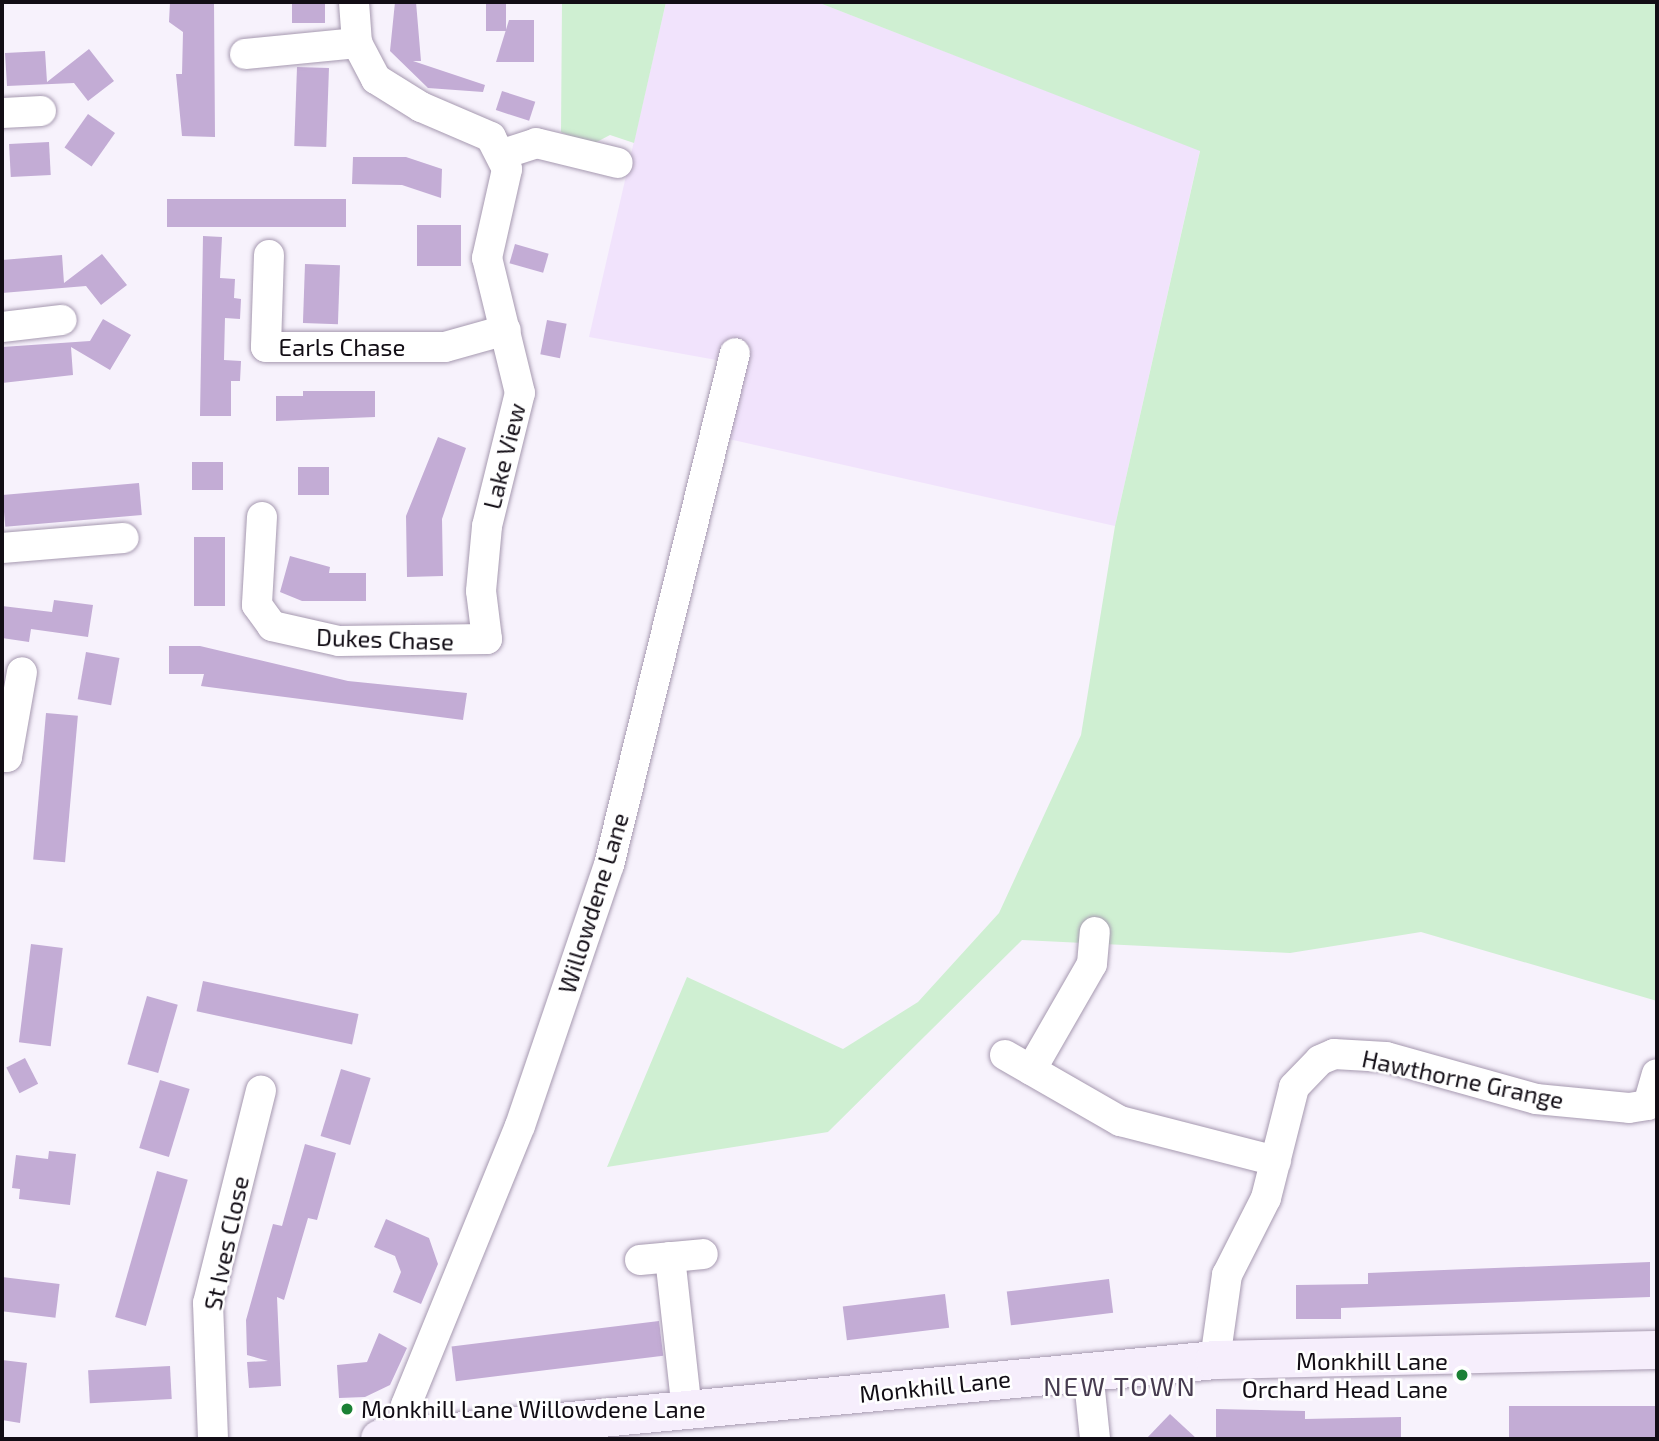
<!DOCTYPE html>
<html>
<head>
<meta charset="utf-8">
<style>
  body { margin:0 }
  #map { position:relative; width:1659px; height:1441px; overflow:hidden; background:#f7f2fc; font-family:"Exo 2",sans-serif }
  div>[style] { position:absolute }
  .built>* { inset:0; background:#f1e3fc }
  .green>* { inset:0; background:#cfefd2 }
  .building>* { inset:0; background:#c3acd5; transform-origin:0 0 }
  .roads { filter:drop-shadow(0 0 2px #a699b0) drop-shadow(0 0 2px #a699b0) }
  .street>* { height:30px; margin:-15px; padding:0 15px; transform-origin:15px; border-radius:15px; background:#fff }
  .secondary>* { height:38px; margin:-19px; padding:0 19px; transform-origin:19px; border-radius:19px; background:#f6eefc }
  .dots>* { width:19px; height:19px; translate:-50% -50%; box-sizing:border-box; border:4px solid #fff; border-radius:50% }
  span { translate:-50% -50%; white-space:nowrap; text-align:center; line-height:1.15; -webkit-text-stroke:5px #fff; paint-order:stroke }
  .street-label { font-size:24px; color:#120d15 }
  .poi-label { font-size:24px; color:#120d15 }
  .right { translate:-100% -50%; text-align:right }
  .left { translate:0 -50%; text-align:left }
  .neighbourhood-label { font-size:26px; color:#473c50; letter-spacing:2px }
  .frame { position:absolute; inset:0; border:4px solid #120d15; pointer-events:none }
</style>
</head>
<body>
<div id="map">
  <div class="built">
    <div style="clip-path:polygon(666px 2px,817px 2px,1200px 150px,1115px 526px,711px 435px,722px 361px,589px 337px)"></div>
  </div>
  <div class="green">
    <div style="clip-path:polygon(562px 2px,666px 2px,634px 143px,610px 135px,591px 145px,561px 132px)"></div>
    <div style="clip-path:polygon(817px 2px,1657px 2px,1657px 1001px,1421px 932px,1290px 953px,1022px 940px,828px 1132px,607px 1167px,687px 977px,843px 1049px,918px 1002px,999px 913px,1081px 735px,1115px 526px,1200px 151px)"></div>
  </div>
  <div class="building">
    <div style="clip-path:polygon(170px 2px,214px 2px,215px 137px,182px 136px,176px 74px,182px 74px,183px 32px,169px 22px)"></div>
    <div style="left:292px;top:2px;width:33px;height:21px"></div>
    <div style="clip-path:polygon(395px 2px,416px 2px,421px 61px,413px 61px,485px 85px,483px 92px,428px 88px,390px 51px)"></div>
    <div style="left:486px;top:2px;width:20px;height:29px"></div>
    <div style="clip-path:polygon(509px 20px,534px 20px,534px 62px,496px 62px)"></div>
    <div style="clip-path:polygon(89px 49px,114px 81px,88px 101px,74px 83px,7px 86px,5px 53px,45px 51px,47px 82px)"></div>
    <div style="left:297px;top:67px;width:32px;height:79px;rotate:2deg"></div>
    <div style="left:502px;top:91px;width:35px;height:20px;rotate:18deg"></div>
    <div style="left:88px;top:114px;width:33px;height:41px;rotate:35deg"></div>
    <div style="left:49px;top:142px;width:33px;height:40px;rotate:87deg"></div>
    <div style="clip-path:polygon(353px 157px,406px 157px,442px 169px,441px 198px,402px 185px,352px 184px)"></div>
    <div style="left:167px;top:199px;width:179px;height:28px"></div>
    <div style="left:417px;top:225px;width:44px;height:41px"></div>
    <div style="clip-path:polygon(203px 236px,222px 237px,220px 278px,235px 279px,234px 298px,241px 299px,240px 319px,225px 318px,224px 360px,241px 361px,240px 381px,231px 381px,231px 416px,200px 416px)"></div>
    <div style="left:515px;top:244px;width:35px;height:20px;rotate:16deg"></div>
    <div style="clip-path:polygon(102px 254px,127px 285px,101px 305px,86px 286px,2px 293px,2px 260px,62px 255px,64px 283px)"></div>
    <div style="left:305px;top:264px;width:35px;height:59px;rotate:2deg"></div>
    <div style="clip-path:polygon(103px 319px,131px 335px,110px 370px,71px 347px,73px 375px,2px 383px,2px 347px,90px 341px)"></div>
    <div style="left:547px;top:320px;width:20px;height:35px;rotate:11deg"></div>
    <div style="clip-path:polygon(303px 391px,375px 391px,375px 417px,276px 421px,276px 396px,303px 396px)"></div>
    <div style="clip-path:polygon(438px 437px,466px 448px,442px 519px,443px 576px,407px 577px,406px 516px)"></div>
    <div style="left:192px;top:462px;width:31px;height:28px"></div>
    <div style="left:298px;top:467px;width:31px;height:28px"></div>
    <div style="left:139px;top:483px;width:32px;height:137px;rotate:85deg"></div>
    <div style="left:194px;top:537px;width:31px;height:69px"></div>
    <div style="clip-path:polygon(290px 556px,330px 567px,329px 573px,366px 573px,366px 601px,302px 601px,280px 592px)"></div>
    <div style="clip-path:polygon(54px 600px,93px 605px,88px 637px,31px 629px,29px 642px,2px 638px,2px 606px,52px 612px)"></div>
    <div style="clip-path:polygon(169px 646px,200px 646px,348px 681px,467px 693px,463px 720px,201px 686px,204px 674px,169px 674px)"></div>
    <div style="left:86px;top:652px;width:34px;height:48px;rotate:10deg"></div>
    <div style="left:46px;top:713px;width:32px;height:147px;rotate:5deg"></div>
    <div style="left:31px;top:944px;width:32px;height:99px;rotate:7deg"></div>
    <div style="left:203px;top:981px;width:159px;height:31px;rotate:12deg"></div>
    <div style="left:147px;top:996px;width:32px;height:71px;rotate:16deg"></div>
    <div style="left:25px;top:1058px;width:29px;height:21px;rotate:63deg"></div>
    <div style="left:341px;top:1069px;width:31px;height:70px;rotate:17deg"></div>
    <div style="left:160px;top:1080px;width:31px;height:71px;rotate:17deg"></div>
    <div style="clip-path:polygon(305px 1144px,336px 1153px,317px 1220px,308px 1218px,284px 1300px,277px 1297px,281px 1386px,249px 1388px,247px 1362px,268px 1361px,247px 1355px,246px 1320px,273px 1224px,282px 1226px)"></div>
    <div style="clip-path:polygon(49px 1151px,76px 1154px,70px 1205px,19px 1199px,20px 1189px,12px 1188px,16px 1155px,48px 1159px)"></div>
    <div style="left:157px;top:1171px;width:32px;height:152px;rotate:16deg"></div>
    <div style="clip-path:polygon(386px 1219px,429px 1238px,438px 1264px,421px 1304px,393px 1292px,401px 1272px,395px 1256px,374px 1247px)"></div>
    <div style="clip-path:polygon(1650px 1262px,1650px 1297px,1341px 1308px,1341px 1319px,1296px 1319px,1296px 1285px,1368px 1284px,1368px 1273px)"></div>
    <div style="left:2px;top:1277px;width:58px;height:34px;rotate:7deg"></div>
    <div style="left:1109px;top:1279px;width:34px;height:103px;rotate:83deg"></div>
    <div style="left:945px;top:1294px;width:34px;height:103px;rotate:83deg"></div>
    <div style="left:659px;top:1321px;width:35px;height:209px;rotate:83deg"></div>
    <div style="clip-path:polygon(379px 1333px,407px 1348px,390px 1385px,365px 1397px,339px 1398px,337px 1365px,367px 1362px)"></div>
    <div style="clip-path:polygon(2px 1360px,27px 1363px,20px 1423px,2px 1420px)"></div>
    <div style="left:170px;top:1366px;width:33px;height:82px;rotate:87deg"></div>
    <div style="left:1509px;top:1406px;width:148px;height:33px"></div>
    <div style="clip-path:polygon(1216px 1409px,1305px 1411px,1305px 1419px,1401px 1417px,1401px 1439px,1216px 1439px)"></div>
    <div style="clip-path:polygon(1170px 1414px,1197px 1439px,1146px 1439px)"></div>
  </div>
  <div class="roads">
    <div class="street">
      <div style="left:245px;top:54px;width:113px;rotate:-5.6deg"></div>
      <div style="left:2px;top:113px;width:39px;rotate:-3deg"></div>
      <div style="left:503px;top:154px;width:35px;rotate:-18deg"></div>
      <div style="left:536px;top:143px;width:84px;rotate:13.7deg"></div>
      <div style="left:269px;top:255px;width:92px;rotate:91.9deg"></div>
      <div style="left:266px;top:347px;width:179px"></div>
      <div style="left:445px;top:347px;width:63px;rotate:-15.6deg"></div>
      <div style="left:2px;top:327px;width:60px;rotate:-6.7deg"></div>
      <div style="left:262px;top:517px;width:88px;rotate:93.3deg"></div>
      <div style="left:257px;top:605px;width:26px;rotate:54deg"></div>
      <div style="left:272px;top:626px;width:69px;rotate:12.6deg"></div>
      <div style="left:339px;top:641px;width:148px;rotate:-0.8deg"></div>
      <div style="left:487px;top:639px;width:48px;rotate:-97.1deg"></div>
      <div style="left:481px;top:591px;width:65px;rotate:-84.7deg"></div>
      <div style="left:487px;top:526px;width:137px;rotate:-76.1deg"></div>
      <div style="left:520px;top:393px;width:139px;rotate:-103.7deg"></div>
      <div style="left:487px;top:258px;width:91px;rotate:-77.3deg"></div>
      <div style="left:507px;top:169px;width:36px;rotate:-117deg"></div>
      <div style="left:491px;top:137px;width:76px;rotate:-156.8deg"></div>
      <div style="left:421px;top:107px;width:53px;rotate:-148.1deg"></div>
      <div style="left:376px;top:79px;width:41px;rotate:-117.8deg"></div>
      <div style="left:357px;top:43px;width:41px;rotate:-94.2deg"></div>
      <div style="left:2px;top:548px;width:122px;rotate:-4.7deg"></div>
      <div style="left:2px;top:757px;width:5px"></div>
      <div style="left:7px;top:757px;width:86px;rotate:-80deg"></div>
      <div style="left:1005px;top:1055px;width:133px;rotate:29.9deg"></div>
      <div style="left:1120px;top:1121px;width:161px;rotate:14.4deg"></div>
      <div style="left:1031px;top:1070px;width:122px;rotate:-60.1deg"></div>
      <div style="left:1092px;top:964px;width:32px;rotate:-85deg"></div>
      <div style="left:670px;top:1257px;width:155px;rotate:83.7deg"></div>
      <div style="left:640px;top:1260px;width:63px;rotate:-5.4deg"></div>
      <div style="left:1215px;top:1360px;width:86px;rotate:-82deg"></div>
      <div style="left:1227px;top:1275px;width:86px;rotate:-63.1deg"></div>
      <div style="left:1266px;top:1198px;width:114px;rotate:-75.8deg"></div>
      <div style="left:1294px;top:1087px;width:37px;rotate:-46deg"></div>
      <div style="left:1320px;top:1060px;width:15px;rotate:-23deg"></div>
      <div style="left:1334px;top:1054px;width:52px;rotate:3.3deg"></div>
      <div style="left:1386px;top:1057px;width:156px;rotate:15.6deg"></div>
      <div style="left:1536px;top:1099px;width:93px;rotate:5.5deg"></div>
      <div style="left:1629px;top:1108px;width:19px;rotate:-9deg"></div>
      <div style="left:1648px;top:1105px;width:32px;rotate:-74deg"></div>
      <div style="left:1088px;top:1371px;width:68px;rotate:84.1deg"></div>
      <div style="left:409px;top:1438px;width:33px;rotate:-95deg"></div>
      <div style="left:406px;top:1405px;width:301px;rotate:-67.8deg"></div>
      <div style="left:520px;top:1126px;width:276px;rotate:-71.2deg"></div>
      <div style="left:609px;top:865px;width:527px;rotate:-76.17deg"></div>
      <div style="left:213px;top:1439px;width:136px;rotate:-92.1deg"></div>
      <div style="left:208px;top:1303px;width:219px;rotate:-76deg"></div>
    </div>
    <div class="secondary">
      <div style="left:380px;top:1439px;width:839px;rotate:-5.4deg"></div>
      <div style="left:1215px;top:1360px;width:442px;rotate:-1.3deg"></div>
    </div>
  </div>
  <div class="dots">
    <div style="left:1462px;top:1375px;background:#1b8135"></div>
    <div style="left:347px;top:1409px;background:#1b8135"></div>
  </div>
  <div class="street-label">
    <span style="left:342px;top:347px">Earls Chase</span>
    <span style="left:504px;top:456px;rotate:-76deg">Lake View</span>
    <span style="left:385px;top:639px;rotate:2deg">Dukes Chase</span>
    <span style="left:593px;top:903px;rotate:-73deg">Willowdene Lane</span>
    <span style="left:1463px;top:1079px;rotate:12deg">Hawthorne Grange</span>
    <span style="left:226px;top:1243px;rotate:-78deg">St Ives Close</span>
    <span style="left:935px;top:1386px;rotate:-6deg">Monkhill Lane</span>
  </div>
  <div class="poi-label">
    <span class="right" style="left:1448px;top:1375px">Monkhill Lane<br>Orchard Head Lane</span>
    <span class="left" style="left:361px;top:1409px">Monkhill Lane Willowdene Lane</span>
  </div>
  <div class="neighbourhood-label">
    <span style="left:1120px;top:1386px">NEW TOWN</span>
  </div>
  <div class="frame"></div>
</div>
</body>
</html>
